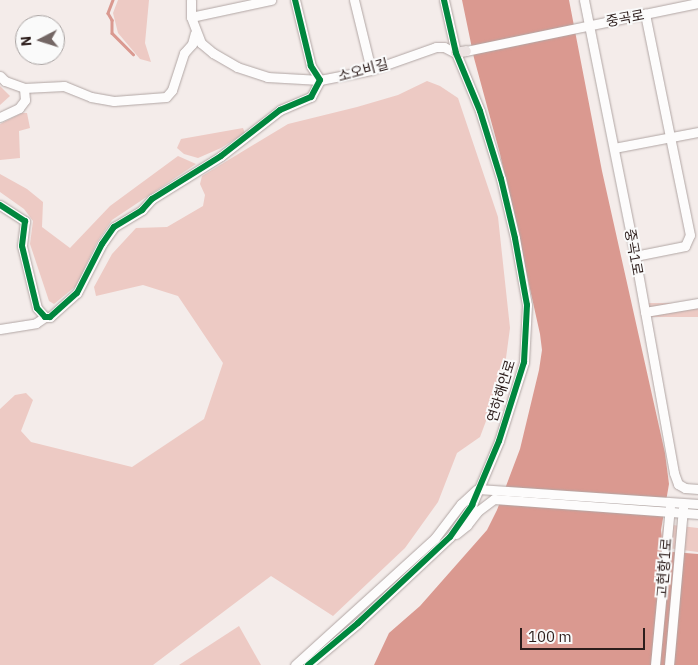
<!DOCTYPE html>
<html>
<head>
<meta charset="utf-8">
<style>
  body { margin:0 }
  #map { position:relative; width:698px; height:665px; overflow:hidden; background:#f4ecea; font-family:"IBM Plex Sans","Noto Sans KR",sans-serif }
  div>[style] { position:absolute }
  .green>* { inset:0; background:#edcac4; transform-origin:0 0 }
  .water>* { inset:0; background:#da9990 }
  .stream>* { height:2.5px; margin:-1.25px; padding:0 1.25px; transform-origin:1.25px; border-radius:1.25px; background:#da9990 }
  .roads { filter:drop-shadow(0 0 1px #b1a6a4) drop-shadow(0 0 1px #b1a6a4) }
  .minor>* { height:9px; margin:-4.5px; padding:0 4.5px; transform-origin:4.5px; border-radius:4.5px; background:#fdfcfc }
  .major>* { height:10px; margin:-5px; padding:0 5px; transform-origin:5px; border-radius:5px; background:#ece3e2 }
  .cycleway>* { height:6px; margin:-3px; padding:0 3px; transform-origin:3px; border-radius:3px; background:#00873e }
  span { translate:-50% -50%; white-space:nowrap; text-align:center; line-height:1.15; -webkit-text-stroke:4px #fafafa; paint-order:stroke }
  .street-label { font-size:14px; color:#2d1e1c }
  .north { position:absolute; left:15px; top:15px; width:50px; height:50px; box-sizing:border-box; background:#fafafa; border:1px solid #a8a2a1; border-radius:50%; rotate:265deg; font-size:14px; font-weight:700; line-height:20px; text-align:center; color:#2d1e1c }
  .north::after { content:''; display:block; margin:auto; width:18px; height:22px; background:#736664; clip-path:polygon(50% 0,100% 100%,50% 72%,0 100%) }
  .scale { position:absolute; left:520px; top:628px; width:125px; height:22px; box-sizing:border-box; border:2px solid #2d1e1c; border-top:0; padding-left:6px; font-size:15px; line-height:18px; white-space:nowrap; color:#2d1e1c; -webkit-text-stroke:4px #fafafa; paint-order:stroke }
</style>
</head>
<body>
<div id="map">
  <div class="green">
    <div style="clip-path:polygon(118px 0,149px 0,145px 43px,151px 62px,140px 59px,118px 33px,113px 13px)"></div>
    <div style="clip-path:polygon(427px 81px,440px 86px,458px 98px,498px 217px,510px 328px,504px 373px,480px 437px,457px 453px,438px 502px,405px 548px,333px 616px,271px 576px,153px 665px,0 665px,0 409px,15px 395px,26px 393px,33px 400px,21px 431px,31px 442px,132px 467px,204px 419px,223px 363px,178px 296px,143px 285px,96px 296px,94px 287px,112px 254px,136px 228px,167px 227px,203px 206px,205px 195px,200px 184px,202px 176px,288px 124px,357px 107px,398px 95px)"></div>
    <div style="clip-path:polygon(0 86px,10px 96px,0 105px)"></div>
    <div style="clip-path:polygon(22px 113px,27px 113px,30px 128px,19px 131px,20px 158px,0 160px,0 124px)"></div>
    <div style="clip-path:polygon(243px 128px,245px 133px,221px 148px,198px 158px,184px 154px,177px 148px,181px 139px)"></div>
    <div style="clip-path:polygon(178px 156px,196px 164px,112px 220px,97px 242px,76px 286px,54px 304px,49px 301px,30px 244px,33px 221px,24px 209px,0 192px,0 174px,27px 189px,43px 202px,42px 227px,70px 248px,110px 206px)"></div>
    <div style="left:698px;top:303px;width:14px;height:54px;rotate:90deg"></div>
    <div style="clip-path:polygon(664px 524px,698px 528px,698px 552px,668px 548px,661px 536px)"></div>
    <div style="clip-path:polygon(239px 626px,261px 665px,179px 665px)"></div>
  </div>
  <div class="water">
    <div style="clip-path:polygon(462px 0,569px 0,602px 171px,665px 453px,669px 484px,661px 530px,662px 542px,668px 550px,673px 552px,698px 554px,698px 665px,374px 665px,389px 633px,420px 606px,487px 530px,497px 510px,520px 449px,539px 370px,542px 350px,540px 334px,500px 154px,474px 58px)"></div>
  </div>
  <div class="stream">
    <div style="left:113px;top:0;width:14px;rotate:111deg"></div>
    <div style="left:108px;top:13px;width:8px;rotate:60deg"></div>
    <div style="left:112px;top:20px;width:13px;rotate:90deg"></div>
    <div style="left:112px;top:33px;width:30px;rotate:45deg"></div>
  </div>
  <div class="roads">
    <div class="minor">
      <div style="left:191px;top:0;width:17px;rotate:90deg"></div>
      <div style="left:191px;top:17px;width:28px;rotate:69deg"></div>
      <div style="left:201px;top:43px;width:16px;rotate:40deg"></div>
      <div style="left:213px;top:53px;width:28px;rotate:30deg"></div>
      <div style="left:237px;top:67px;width:32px;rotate:18deg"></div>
      <div style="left:267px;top:77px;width:53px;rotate:3.2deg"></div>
      <div style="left:320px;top:80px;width:52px;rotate:-11.1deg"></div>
      <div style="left:371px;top:70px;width:69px;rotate:-19.5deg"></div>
      <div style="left:436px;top:47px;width:8px"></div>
      <div style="left:444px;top:47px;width:13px;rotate:27deg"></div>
      <div style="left:354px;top:0;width:72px;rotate:76.3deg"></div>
      <div style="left:584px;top:0;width:261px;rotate:78.7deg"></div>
      <div style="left:635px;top:256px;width:220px;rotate:79.8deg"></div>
      <div style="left:674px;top:473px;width:12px;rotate:70deg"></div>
      <div style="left:678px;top:484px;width:8px;rotate:30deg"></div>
      <div style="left:685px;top:488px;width:13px;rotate:4deg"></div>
      <div style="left:191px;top:17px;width:82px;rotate:-12deg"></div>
      <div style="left:466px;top:51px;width:237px;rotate:-11.7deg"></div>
      <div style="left:0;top:76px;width:7px;rotate:45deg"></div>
      <div style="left:5px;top:81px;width:20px;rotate:20deg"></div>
      <div style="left:0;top:117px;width:21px;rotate:-25deg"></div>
      <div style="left:19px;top:108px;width:10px;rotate:-53deg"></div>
      <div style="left:25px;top:100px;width:12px;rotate:-95deg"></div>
      <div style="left:24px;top:88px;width:40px;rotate:-2.9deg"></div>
      <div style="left:64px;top:86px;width:29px;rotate:22deg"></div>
      <div style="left:91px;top:97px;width:23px;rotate:10deg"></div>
      <div style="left:114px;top:101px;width:52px;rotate:-4.4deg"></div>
      <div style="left:166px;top:97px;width:9px;rotate:-49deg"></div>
      <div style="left:172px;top:90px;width:39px;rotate:-72deg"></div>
      <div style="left:184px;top:53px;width:12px;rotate:-48deg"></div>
      <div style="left:192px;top:44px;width:11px;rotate:-75deg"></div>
      <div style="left:614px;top:148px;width:86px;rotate:-10.8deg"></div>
      <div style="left:0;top:205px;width:30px;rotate:33deg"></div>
      <div style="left:25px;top:221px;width:25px;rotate:97deg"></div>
      <div style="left:22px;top:246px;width:64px;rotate:76.4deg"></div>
      <div style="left:37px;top:308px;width:12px;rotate:48deg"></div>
      <div style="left:45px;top:317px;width:5px"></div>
      <div style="left:50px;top:317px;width:36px;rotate:-42deg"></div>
      <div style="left:77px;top:293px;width:55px;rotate:-63deg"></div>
      <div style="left:102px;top:244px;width:21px;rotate:-55deg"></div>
      <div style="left:114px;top:227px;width:33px;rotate:-31deg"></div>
      <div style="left:142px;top:210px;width:15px;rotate:-48deg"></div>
      <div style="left:152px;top:199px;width:81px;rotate:-31.9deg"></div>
      <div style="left:221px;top:156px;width:75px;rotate:-37.9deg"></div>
      <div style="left:280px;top:110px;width:34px;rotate:-23deg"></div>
      <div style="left:311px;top:97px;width:19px;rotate:-62deg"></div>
      <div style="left:320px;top:80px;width:17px;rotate:-123deg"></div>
      <div style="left:311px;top:66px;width:68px;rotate:-103.6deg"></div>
      <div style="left:635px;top:256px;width:51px;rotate:-11.3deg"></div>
      <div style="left:685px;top:246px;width:12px;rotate:-66deg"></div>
      <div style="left:690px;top:235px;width:226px;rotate:-101.5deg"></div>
      <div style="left:645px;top:312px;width:54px;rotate:-9.6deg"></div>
      <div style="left:0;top:329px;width:36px;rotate:-9deg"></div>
      <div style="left:36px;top:323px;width:11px;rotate:-34deg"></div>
      <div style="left:478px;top:489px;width:221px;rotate:3.9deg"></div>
      <div style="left:456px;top:534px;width:14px;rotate:-39deg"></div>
      <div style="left:467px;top:525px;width:18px;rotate:-52deg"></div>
      <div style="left:478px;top:511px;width:20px;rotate:-37deg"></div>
      <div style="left:494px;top:499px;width:205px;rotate:4.2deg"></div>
      <div style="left:295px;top:665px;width:189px;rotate:-42.2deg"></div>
      <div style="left:435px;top:538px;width:43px;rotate:-52.6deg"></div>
      <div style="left:461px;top:504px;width:21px;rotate:-43deg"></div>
      <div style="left:308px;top:665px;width:65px;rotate:-40deg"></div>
      <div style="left:358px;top:623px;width:126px;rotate:-43.1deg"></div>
      <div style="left:450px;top:537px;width:39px;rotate:-55deg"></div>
      <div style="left:472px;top:505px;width:69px;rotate:-67.1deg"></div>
      <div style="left:499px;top:441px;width:83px;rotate:-72.4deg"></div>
      <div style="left:524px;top:362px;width:57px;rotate:-87deg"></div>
      <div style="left:527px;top:305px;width:68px;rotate:-100.2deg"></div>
      <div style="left:515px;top:238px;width:61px;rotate:-103.3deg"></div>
      <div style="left:501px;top:179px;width:71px;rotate:-107.2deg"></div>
      <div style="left:480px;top:111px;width:63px;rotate:-112.5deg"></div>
      <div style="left:456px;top:53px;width:54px;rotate:-102.8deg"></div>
      <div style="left:655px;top:665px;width:159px;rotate:-84.6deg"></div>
      <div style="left:669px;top:665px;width:158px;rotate:-84.9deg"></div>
    </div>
    <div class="major">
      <div style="left:456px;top:53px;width:10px;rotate:-11deg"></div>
    </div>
  </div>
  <div class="cycleway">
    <div style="left:0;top:205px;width:30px;rotate:33deg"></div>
    <div style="left:25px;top:221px;width:25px;rotate:97deg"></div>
    <div style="left:22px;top:246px;width:64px;rotate:76.4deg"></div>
    <div style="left:37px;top:308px;width:12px;rotate:48deg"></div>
    <div style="left:45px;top:317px;width:5px"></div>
    <div style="left:50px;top:317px;width:36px;rotate:-42deg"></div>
    <div style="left:77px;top:293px;width:55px;rotate:-63deg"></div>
    <div style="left:102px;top:244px;width:21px;rotate:-55deg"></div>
    <div style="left:114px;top:227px;width:33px;rotate:-31deg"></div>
    <div style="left:142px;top:210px;width:15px;rotate:-48deg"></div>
    <div style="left:152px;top:199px;width:81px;rotate:-31.9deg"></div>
    <div style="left:221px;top:156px;width:75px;rotate:-37.9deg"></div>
    <div style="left:280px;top:110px;width:34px;rotate:-23deg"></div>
    <div style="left:311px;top:97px;width:19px;rotate:-62deg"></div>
    <div style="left:320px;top:80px;width:17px;rotate:-123deg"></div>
    <div style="left:311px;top:66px;width:68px;rotate:-103.6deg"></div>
    <div style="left:308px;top:665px;width:65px;rotate:-40deg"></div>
    <div style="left:358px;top:623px;width:126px;rotate:-43.1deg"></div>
    <div style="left:450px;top:537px;width:39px;rotate:-55deg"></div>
    <div style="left:472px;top:505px;width:69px;rotate:-67.1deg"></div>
    <div style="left:499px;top:441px;width:83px;rotate:-72.4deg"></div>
    <div style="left:524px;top:362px;width:57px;rotate:-87deg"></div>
    <div style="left:527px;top:305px;width:68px;rotate:-100.2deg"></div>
    <div style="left:515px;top:238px;width:61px;rotate:-103.3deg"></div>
    <div style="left:501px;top:179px;width:71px;rotate:-107.2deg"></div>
    <div style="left:480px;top:111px;width:63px;rotate:-112.5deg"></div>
    <div style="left:456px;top:53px;width:54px;rotate:-102.8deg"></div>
  </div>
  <div class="street-label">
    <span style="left:625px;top:18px;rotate:-11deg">중곡로</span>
    <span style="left:363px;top:70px;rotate:-15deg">소오비길</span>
    <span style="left:634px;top:252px;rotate:80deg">중곡1로</span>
    <span style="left:501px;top:391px;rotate:-73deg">연하해안로</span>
    <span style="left:664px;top:568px;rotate:-85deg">고현항1로</span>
  </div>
  <div class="north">N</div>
  <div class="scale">100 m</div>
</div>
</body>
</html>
